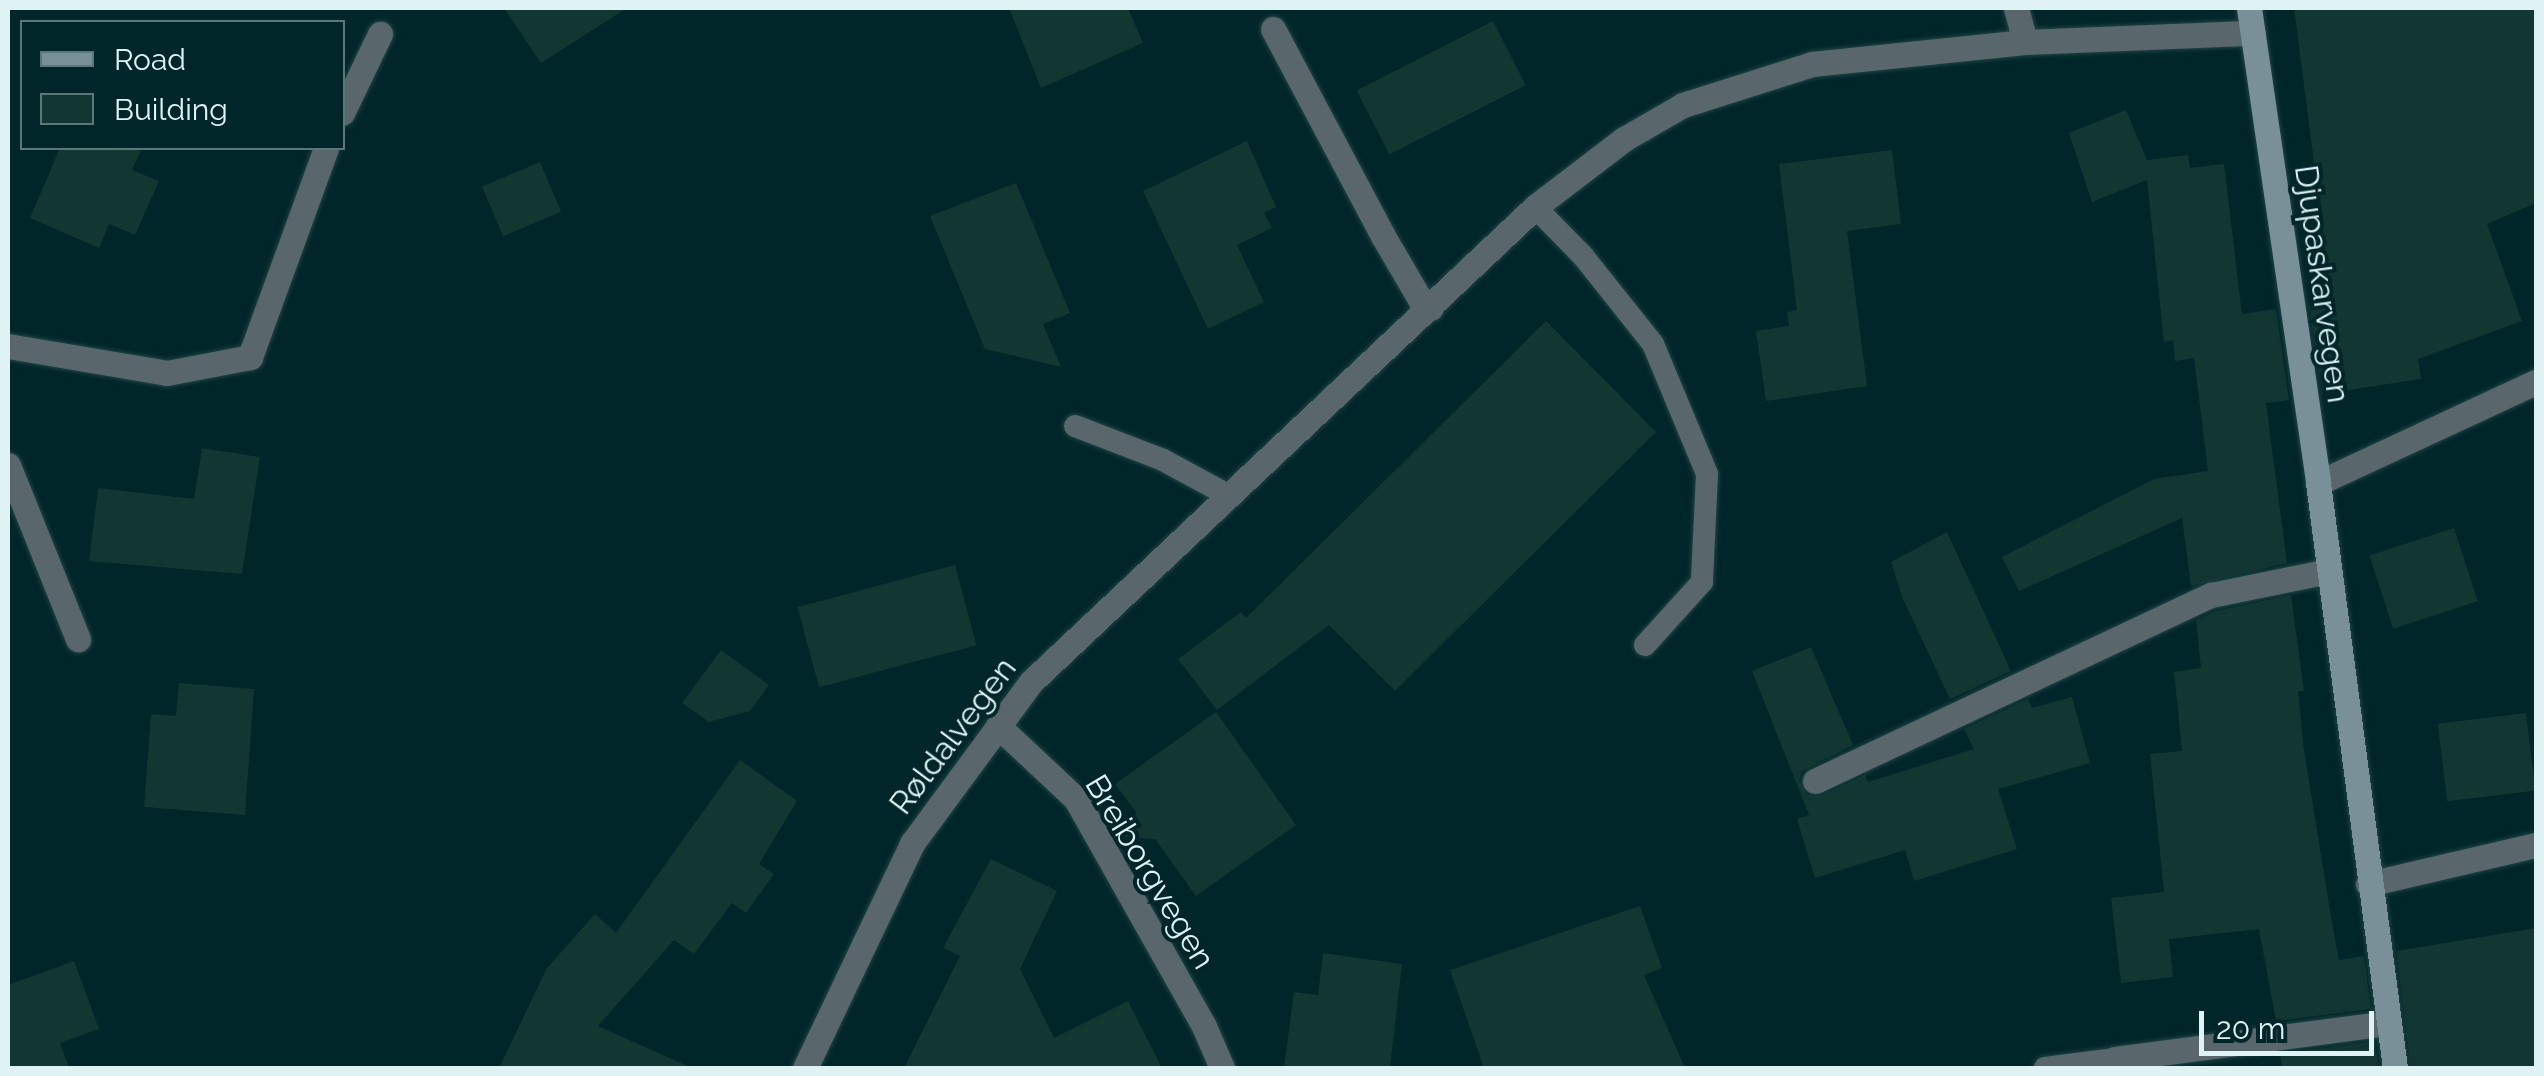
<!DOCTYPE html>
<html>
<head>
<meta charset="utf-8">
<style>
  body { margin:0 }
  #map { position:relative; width:2544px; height:1076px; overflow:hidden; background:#002629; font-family:Raleway,sans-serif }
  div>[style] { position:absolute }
  .building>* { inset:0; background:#123631; transform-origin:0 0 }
  .roads { filter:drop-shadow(0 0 2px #1f4345) drop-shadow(0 0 2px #1f4345) }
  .lane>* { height:22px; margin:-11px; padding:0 11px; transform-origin:11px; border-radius:11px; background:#59676d }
  .street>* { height:25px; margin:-12.5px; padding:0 12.5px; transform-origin:12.5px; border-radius:12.5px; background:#59676d }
  .secondary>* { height:25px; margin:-12.5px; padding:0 12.5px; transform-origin:12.5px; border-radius:12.5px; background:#799098 }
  span { translate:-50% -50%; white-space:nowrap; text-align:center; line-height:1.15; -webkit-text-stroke:8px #002629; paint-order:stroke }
  .street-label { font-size:32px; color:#dff3f4 }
  .frame { position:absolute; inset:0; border:10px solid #dff3f4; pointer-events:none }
  .legend { position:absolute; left:20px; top:20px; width:325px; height:130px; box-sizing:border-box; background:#002629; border:2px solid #59787a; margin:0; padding:12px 18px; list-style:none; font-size:30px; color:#dff3f4 }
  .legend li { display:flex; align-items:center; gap:20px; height:50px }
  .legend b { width:50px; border:2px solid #59787a }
  .scale { position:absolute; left:2199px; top:1011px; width:175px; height:45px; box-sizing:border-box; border:5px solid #dff3f4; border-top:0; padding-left:12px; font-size:30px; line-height:35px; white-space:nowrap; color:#dff3f4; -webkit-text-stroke:8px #002629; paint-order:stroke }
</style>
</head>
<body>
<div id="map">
  <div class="building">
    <div style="clip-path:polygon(504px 8px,627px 8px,541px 63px)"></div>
    <div style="clip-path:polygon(1009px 8px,1128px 8px,1143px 43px,1041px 88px)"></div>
    <div style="clip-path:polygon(2294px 8px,2536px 8px,2536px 203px,2487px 224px,2522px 321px,2418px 359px,2421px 379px,2322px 394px,2309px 305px,2332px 302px)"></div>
    <div style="left:1493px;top:21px;width:72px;height:153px;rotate:63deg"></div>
    <div style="clip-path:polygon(2126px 110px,2147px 160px,2188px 155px,2190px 168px,2224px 164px,2242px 314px,2276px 309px,2289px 400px,2266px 403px,2287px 563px,2191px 586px,2182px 518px,2019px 591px,2002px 557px,2154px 479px,2208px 471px,2194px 358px,2175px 361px,2173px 340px,2164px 342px,2147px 180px,2092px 202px,2069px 133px)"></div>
    <div style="clip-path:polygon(1247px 141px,1276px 207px,1264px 213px,1272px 228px,1237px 245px,1264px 302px,1208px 329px,1143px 191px)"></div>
    <div style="clip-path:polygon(60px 148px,142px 148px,132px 170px,159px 181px,135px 235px,109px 224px,99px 248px,30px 218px)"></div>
    <div style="clip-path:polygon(1892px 150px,1901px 224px,1847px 231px,1867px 386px,1766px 401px,1756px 331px,1789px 326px,1787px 312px,1797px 310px,1779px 164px)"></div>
    <div style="left:540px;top:162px;width:54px;height:63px;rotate:67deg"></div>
    <div style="clip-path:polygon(1016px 183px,1070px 313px,1043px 324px,1061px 367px,985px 349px,930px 216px)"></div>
    <div style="clip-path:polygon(1546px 321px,1656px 432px,1395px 691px,1329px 625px,1217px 710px,1178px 659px,1241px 612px,1246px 618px)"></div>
    <div style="clip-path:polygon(202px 448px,260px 457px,242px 574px,89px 561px,98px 488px,194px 499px)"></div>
    <div style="left:2454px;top:528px;width:77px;height:89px;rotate:72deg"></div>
    <div style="clip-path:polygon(1947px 532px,2011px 671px,1950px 699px,1903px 599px,1891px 562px)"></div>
    <div style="left:955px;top:565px;width:83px;height:163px;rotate:75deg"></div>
    <div style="clip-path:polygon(2291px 595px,2304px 691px,2298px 691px,2304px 750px,2332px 923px,2339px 960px,2364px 956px,2371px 1009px,2276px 1021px,2259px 929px,2169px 939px,2173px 977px,2121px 983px,2111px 898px,2164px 892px,2150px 754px,2182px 751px,2174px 672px,2201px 668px,2196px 620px,2216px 611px)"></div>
    <div style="clip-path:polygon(1811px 647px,1853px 745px,1802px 771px,1799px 781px,1807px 795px,1821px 796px,1865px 775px,1868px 782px,1974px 749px,1964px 729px,2028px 699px,2032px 708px,2072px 697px,2090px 763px,1998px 789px,2017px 849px,1914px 881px,1905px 850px,1815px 878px,1797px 819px,1809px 815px,1752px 671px)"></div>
    <div style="clip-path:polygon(721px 650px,769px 685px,750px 711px,709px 722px,682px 703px)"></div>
    <div style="clip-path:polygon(179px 683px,254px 689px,245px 815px,144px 807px,151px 714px,176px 716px)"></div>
    <div style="clip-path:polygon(1216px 712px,1296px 825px,1196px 896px,1155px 839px,1124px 837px,1136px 812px,1115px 784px)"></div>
    <div style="left:2526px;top:713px;width:78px;height:89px;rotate:83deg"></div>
    <div style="clip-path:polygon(740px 760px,797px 801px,759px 864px,774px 874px,746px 913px,732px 903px,694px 954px,674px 940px,598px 1026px,692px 1068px,499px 1068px,547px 968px,595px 914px,616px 933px)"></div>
    <div style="clip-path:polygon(991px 859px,1057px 891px,1020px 969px,1054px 1038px,1128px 1001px,1162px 1068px,904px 1068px,960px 956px,943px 948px)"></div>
    <div style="clip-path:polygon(1640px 906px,1662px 968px,1644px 975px,1685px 1068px,1484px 1068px,1450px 970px)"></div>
    <div style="clip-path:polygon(2536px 928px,2536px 1068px,2411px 1068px,2396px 951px)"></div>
    <div style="clip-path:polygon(1323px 953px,1402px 964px,1390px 1068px,1284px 1068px,1294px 992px,1318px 995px)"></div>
    <div style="clip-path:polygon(74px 961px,99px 1029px,60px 1043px,69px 1068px,8px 1068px,8px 985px)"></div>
    <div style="clip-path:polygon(2375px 1041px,2379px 1068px,2282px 1068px,2280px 1054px)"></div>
  </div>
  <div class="roads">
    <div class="lane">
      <div style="left:1535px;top:207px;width:69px;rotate:45.6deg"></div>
      <div style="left:1583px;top:256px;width:112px;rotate:51.5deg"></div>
      <div style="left:1653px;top:344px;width:141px;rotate:67.4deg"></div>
      <div style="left:1707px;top:474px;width:108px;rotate:92.7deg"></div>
      <div style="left:1702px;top:582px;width:85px;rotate:132.1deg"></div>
      <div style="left:1075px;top:426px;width:94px;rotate:21.1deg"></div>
      <div style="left:1163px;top:460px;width:72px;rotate:28.4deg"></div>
      <div style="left:2045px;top:1068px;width:71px;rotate:-7.3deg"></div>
    </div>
    <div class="street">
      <div style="left:2016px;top:8px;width:35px;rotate:75deg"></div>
      <div style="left:1273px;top:29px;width:234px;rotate:62deg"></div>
      <div style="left:1383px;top:236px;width:75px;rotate:59.7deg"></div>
      <div style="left:1421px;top:301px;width:12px;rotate:35deg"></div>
      <div style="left:342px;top:113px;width:88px;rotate:-64.3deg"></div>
      <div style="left:8px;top:346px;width:161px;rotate:9.6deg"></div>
      <div style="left:167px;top:373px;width:85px;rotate:-10.9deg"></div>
      <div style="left:250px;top:357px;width:222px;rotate:-70deg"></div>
      <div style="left:8px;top:465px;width:188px;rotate:68.1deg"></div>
      <div style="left:2318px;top:483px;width:240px;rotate:-24.9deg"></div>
      <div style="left:998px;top:726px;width:107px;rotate:43.1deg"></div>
      <div style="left:1076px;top:799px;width:258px;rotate:60.6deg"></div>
      <div style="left:1203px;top:1024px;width:48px;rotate:66.6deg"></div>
      <div style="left:1815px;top:781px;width:438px;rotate:-25.2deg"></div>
      <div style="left:2211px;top:595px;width:120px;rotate:-11.5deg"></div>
      <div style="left:2368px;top:884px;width:172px;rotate:-13.1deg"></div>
      <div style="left:2115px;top:1059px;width:276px;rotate:-7.5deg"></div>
      <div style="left:805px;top:1068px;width:250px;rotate:-64.5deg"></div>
      <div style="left:913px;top:842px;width:199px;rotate:-53.6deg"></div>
      <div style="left:1031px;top:682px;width:693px;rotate:-43.3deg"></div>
      <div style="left:1535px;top:207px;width:112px;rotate:-37.4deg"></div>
      <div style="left:1624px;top:139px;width:68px;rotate:-30deg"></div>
      <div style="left:1683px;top:105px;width:135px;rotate:-17.6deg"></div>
      <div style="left:1812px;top:64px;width:214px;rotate:-5.9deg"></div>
      <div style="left:2025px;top:42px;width:228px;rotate:-2.3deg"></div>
    </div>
    <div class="secondary">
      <div style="left:2249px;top:8px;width:480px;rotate:81.7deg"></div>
      <div style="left:2318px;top:483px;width:590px;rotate:82.5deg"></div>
    </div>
  </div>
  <div class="street-label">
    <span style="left:2322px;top:284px;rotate:82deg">Djupaskarvegen</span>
    <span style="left:953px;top:736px;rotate:-53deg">Røldalvegen</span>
    <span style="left:1150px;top:872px;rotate:59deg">Breiborgvegen</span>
  </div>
  <div class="frame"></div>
  <ul class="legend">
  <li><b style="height:12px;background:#799098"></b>Road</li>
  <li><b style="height:28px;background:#123631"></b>Building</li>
  </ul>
  <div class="scale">20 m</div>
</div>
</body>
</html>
